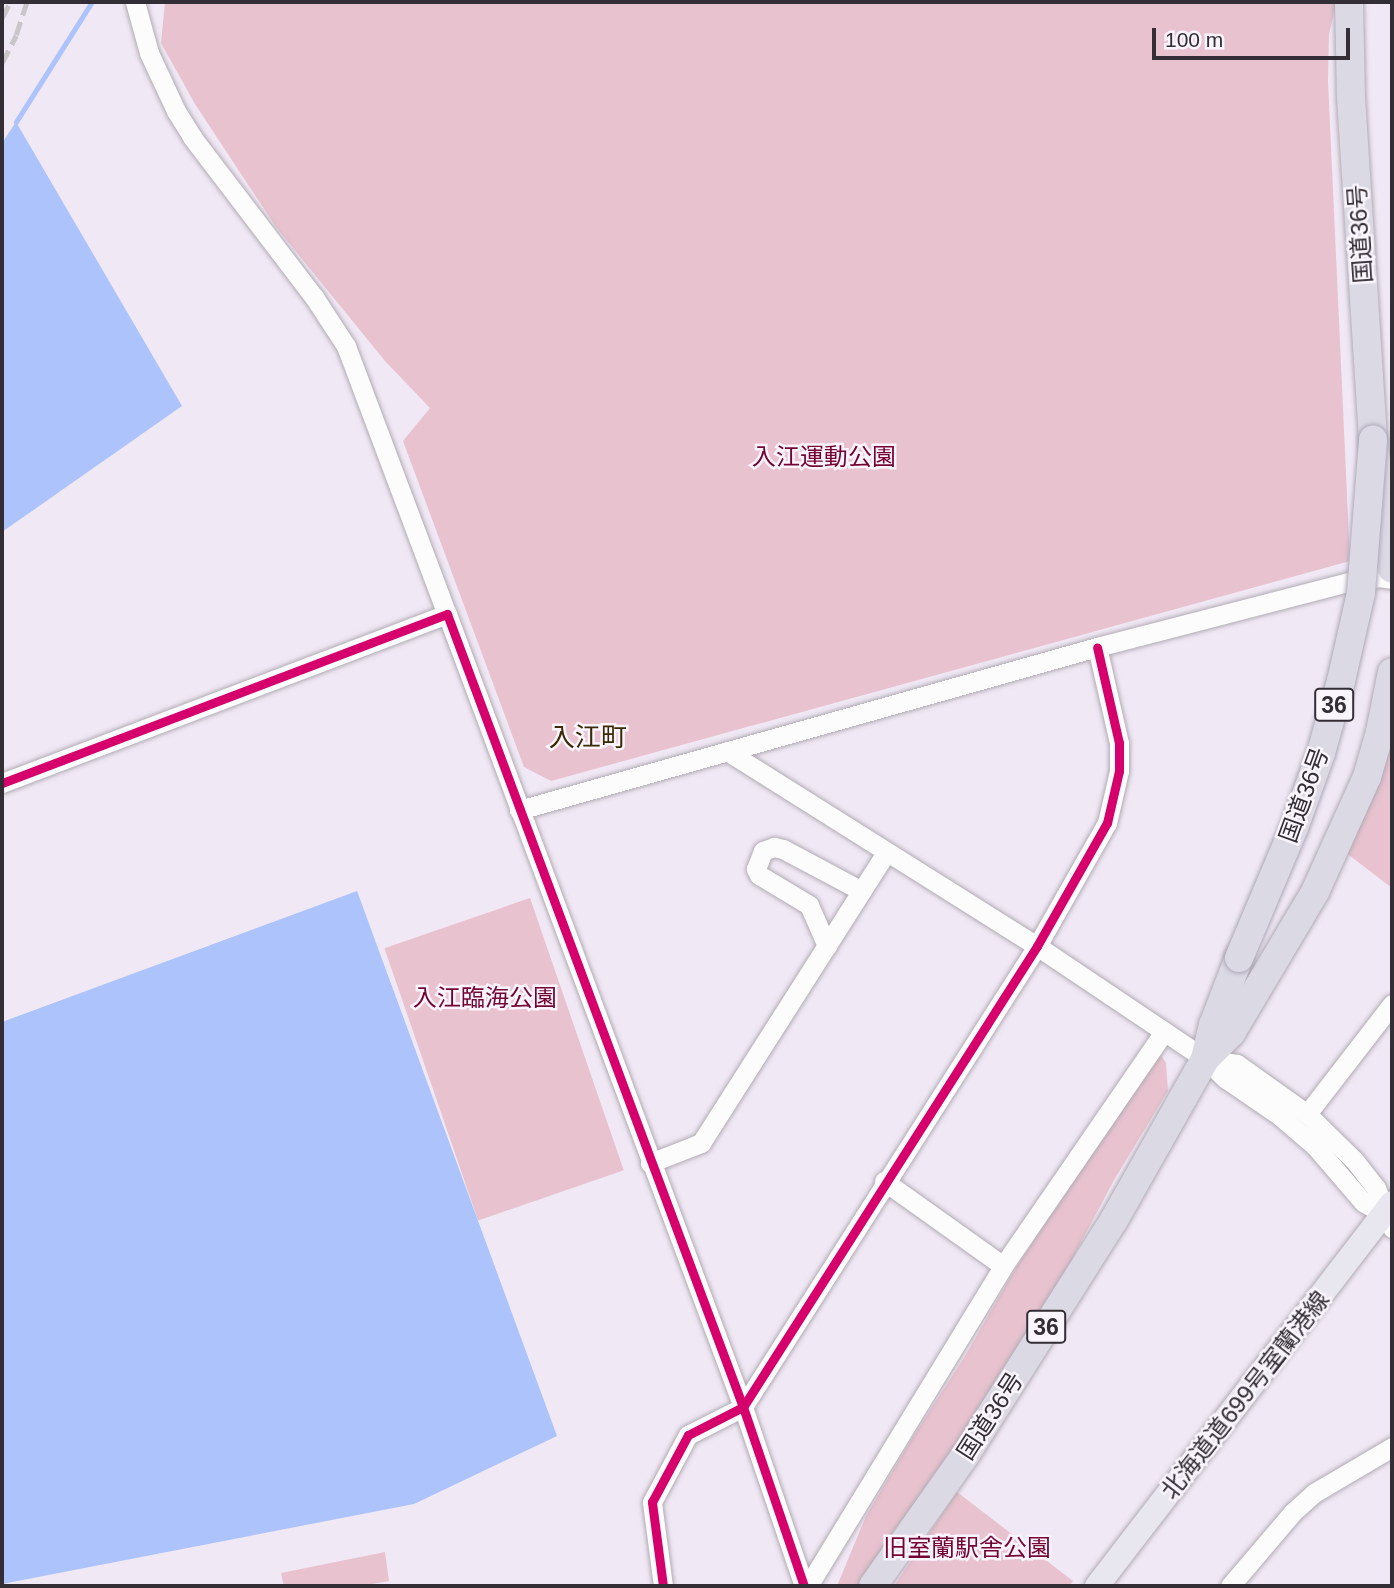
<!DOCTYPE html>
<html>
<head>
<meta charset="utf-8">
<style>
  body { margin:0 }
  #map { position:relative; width:1394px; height:1588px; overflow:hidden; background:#f0e8f4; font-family:Arial,"Noto Sans JP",sans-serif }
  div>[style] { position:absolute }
  .green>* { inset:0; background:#e8c2cf; transform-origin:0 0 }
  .water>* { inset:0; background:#acc3fb }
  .stream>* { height:4.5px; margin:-2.25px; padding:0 2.25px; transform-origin:2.25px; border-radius:2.25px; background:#acc3fb }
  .roads { filter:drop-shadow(0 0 2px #b1abb4) drop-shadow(0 0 2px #b1abb4) }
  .minor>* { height:19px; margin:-9.5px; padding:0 9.5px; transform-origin:9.5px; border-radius:9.5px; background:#fdfcfd }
  .major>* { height:24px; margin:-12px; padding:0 12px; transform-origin:12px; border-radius:12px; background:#e8e6ee }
  .highway>* { height:28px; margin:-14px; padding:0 14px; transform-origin:14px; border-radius:14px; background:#dbd9e3 }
  .rail>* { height:4.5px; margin-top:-2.25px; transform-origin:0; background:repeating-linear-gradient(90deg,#c8c6c9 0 14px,transparent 0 21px) }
  .bridges { filter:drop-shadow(0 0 2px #ada8b8) drop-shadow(0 0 2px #ada8b8) }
  .highway-bridge>* { height:28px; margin:-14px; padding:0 14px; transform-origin:14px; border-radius:14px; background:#dbd9e3 }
  .cycleway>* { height:9px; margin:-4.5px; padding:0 4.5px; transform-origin:4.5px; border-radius:4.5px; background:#d6006c }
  span { translate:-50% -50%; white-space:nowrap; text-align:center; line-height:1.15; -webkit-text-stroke:5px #faf4fd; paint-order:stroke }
  .shield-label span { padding:2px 5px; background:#faf4fd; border:2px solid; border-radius:5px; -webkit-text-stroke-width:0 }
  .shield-label { font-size:23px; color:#332d36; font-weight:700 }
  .street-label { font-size:24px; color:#332d36 }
  .park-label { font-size:24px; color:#750133 }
  .neighbourhood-label { font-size:26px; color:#3a2800 }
  .frame { position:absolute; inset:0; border:4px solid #332d36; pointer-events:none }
  .scale { position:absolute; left:1152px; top:28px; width:198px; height:32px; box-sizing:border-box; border:4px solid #332d36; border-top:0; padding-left:9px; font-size:21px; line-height:24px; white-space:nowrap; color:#332d36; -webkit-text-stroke:5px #faf4fd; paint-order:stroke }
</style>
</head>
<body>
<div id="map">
  <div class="green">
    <div style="clip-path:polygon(165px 2px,1337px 2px,1329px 34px,1328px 81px,1350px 561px,551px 781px,524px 767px,403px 441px,430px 408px,385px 361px,276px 227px,195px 104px,161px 43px)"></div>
    <div style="clip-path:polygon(1392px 717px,1392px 888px,1345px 852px)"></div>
    <div style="left:530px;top:898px;width:288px;height:154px;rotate:71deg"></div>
    <div style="clip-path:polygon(1159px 1052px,1166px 1063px,1168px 1091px,1114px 1180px,1050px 1301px,921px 1506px,858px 1586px,837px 1586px,866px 1516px,911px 1440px,965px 1356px,1015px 1269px)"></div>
    <div style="clip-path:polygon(957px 1492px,1073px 1581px,1069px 1586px,894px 1586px)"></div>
    <div style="clip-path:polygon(385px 1552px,389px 1581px,361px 1586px,284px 1586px,281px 1573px)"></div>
  </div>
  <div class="water">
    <div style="clip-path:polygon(16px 122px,182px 406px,2px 532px,2px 143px)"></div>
    <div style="clip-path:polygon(357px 891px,557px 1436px,414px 1504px,2px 1584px,2px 1022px)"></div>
  </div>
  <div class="stream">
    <div style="left:16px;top:122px;width:142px;rotate:-57.7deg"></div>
  </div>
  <div class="roads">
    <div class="minor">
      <div style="left:135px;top:2px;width:53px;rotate:74.6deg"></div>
      <div style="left:149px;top:53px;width:64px;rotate:65deg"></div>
      <div style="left:176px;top:111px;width:31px;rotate:58deg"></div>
      <div style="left:192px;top:137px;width:201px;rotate:52.7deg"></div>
      <div style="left:314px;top:297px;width:59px;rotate:56.9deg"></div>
      <div style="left:346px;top:346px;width:286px;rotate:69.4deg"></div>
      <div style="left:727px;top:751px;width:366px;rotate:32.2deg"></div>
      <div style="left:1037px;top:946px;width:202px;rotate:33.9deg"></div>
      <div style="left:1205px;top:1059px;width:29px;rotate:44deg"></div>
      <div style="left:1226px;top:1079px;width:65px;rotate:34.4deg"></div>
      <div style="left:1280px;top:1116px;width:46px;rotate:40.6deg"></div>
      <div style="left:1315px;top:1146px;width:74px;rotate:49.4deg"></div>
      <div style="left:1363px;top:1202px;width:24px;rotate:30deg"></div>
      <div style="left:2px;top:783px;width:476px;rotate:-20.8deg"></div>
      <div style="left:447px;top:614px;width:846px;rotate:69.53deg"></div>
      <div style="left:743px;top:1407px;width:189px;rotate:71.2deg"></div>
      <div style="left:519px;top:810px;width:601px;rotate:-15.75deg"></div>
      <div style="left:1097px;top:647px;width:259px;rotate:-14.5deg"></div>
      <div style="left:1348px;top:582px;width:30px;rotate:-9deg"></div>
      <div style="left:1378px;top:577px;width:14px;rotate:8deg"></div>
      <div style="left:827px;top:946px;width:45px;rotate:-113.7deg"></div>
      <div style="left:809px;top:905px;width:58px;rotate:-149deg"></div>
      <div style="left:759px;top:875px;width:7px;rotate:-117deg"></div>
      <div style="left:756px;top:869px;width:19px;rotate:-69deg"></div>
      <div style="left:763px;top:851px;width:12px;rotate:-20deg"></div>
      <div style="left:774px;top:847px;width:9px;rotate:13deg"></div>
      <div style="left:783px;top:849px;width:89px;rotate:28deg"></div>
      <div style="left:1205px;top:1059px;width:32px;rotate:9deg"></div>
      <div style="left:1237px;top:1064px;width:86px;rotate:35.5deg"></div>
      <div style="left:1307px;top:1114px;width:66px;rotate:44.4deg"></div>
      <div style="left:1354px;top:1160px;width:36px;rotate:52deg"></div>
      <div style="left:1376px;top:1188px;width:43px;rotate:68.2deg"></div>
      <div style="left:1307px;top:1114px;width:139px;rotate:-52.3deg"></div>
      <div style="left:650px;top:1163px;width:55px;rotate:-21.4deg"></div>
      <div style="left:701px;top:1143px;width:344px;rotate:-57.5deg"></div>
      <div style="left:884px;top:1181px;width:146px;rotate:35.5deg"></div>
      <div style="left:663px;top:1586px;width:85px;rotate:-97.5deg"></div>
      <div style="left:652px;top:1502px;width:76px;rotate:-61.8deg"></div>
      <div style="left:688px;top:1435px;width:62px;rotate:-27deg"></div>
      <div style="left:743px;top:1407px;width:547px;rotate:-57.47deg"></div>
      <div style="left:1037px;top:946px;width:142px;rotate:-60.4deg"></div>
      <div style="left:1107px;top:823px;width:53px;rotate:-77deg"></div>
      <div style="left:1119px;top:771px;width:28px;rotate:-90deg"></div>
      <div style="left:1119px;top:743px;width:98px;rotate:-102.9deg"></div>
      <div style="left:808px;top:1586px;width:375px;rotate:-58.6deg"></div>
      <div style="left:1003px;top:1266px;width:284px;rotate:-55.5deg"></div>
      <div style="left:1230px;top:1586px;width:97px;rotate:-49.6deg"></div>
      <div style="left:1293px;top:1512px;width:28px;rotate:-42deg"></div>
      <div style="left:1314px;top:1493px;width:91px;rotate:-30.5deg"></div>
    </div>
    <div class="major">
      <div style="left:1097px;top:1586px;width:483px;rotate:-52.4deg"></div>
    </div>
    <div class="highway">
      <div style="left:1349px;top:2px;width:96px;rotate:88.8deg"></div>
      <div style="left:1351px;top:98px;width:342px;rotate:86.3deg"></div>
      <div style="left:1373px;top:439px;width:131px;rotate:81.7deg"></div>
      <div style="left:1205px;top:1059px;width:35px;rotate:-77deg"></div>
      <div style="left:1213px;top:1025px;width:72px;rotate:-68.8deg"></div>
      <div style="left:873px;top:1586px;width:161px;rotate:-54.8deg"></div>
      <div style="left:966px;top:1454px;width:277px;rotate:-57.7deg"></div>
      <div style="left:1114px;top:1220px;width:185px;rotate:-60.5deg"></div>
      <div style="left:1205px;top:1059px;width:37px;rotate:-45deg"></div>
      <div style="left:1231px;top:1033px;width:164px;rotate:-59.2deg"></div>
      <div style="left:1315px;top:892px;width:126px;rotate:-65.7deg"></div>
      <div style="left:1367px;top:777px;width:47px;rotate:-73.9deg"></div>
      <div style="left:1380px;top:732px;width:61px;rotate:-78.7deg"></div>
    </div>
  </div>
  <div class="rail">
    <div style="left:2px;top:18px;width:18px;rotate:-63deg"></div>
    <div style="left:2px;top:63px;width:31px;rotate:-63deg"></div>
    <div style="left:16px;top:35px;width:35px;rotate:-72deg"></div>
  </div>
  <div class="bridges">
    <div class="highway-bridge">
      <div style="left:1239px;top:958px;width:141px;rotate:-67.1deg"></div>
      <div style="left:1294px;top:828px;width:80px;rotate:-70.2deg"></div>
      <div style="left:1321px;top:753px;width:75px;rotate:-74.5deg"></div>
      <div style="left:1341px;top:681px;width:90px;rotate:-77.2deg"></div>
      <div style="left:1361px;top:593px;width:154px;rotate:-85.5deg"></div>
    </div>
  </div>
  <div class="cycleway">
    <div style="left:2px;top:783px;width:476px;rotate:-20.8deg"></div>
    <div style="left:447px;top:614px;width:846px;rotate:69.53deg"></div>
    <div style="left:743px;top:1407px;width:189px;rotate:71.2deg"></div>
    <div style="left:663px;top:1586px;width:85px;rotate:-97.5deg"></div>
    <div style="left:652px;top:1502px;width:76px;rotate:-61.8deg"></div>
    <div style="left:688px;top:1435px;width:62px;rotate:-27deg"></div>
    <div style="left:743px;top:1407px;width:547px;rotate:-57.47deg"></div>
    <div style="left:1037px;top:946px;width:142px;rotate:-60.4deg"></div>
    <div style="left:1107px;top:823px;width:53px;rotate:-77deg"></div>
    <div style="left:1119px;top:771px;width:28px;rotate:-90deg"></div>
    <div style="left:1119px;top:743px;width:98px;rotate:-102.9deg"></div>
  </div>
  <div class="shield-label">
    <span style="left:1334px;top:705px">36</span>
    <span style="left:1046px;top:1327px">36</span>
  </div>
  <div class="street-label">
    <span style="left:1360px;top:234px;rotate:-94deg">国道36号</span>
    <span style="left:1304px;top:795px;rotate:-70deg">国道36号</span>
    <span style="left:1245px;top:1395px;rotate:-52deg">北海道道699号室蘭港線</span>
    <span style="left:990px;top:1416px;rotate:-57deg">国道36号</span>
  </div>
  <div class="park-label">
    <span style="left:824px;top:457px">入江運動公園</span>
    <span style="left:485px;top:998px">入江臨海公園</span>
    <span style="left:967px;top:1548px">旧室蘭駅舎公園</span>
  </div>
  <div class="neighbourhood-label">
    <span style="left:588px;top:738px">入江町</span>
  </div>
  <div class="frame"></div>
  <div class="scale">100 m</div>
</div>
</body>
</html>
